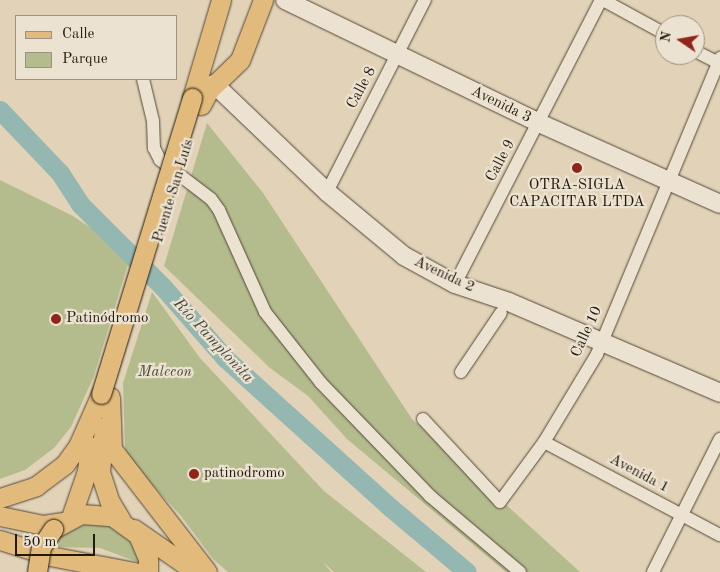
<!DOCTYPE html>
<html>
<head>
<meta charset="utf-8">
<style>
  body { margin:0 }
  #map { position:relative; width:720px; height:572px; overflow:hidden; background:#e2d3b8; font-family:"Old Standard TT",serif }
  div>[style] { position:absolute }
  .green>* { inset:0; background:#b4bc8e }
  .river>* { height:19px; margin:-9.5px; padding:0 9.5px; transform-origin:9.5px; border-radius:9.5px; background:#95b7b1 }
  .roads { filter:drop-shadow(0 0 1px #534836) drop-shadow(0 0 1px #534836) }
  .street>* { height:12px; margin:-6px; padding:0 6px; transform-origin:6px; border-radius:6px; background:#ece2d1 }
  .secondary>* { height:18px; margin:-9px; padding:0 9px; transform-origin:9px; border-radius:9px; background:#ece2d1 }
  .primary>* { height:19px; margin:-9.5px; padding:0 9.5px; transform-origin:9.5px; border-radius:9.5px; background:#e1ba7c }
  .bridges { filter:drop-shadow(0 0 1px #23190b) drop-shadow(0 0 1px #23190b) }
  .primary-bridge>* { height:19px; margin:-9.5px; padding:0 9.5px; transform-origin:9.5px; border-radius:9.5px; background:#e1ba7c }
  .dots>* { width:14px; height:14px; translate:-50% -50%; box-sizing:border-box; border:2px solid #ece2d1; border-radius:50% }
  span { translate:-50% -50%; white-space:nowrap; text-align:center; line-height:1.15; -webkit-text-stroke:4.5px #ece2d1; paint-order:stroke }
  .street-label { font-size:15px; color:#23190b }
  .poi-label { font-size:15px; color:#23190b }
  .left { translate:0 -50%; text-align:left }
  .park-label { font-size:15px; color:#4e4a32; font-style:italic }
  .water-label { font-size:16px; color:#45483d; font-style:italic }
  .legend { position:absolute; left:15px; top:15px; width:162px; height:65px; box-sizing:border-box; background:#ece2d1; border:1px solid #9c9282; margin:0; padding:6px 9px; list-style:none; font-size:15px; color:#23190b }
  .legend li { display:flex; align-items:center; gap:10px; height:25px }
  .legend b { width:25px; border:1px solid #9c9282 }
  .north { position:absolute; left:655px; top:15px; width:50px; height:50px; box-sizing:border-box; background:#ece2d1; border:1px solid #9c9282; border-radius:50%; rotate:282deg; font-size:14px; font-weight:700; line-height:20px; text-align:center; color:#23190b }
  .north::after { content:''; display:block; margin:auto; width:18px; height:22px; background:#8f2418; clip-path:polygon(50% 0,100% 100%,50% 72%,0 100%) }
  .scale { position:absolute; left:15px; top:534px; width:80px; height:22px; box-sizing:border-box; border:2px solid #23190b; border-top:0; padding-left:6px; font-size:15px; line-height:18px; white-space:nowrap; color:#23190b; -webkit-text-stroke:4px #ece2d1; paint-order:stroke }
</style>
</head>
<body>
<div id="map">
  <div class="green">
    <div style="clip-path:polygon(207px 123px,263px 193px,412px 419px,580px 572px,506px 572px,347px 439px,308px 396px,270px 368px,164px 266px)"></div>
    <div style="clip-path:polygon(0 180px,73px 216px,104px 237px,129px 261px,94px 376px,71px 427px,54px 448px,25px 470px,0 479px)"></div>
    <div style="clip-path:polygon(152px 292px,200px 358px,324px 491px,426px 572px,334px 572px,323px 562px,331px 572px,228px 572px,213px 559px,181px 516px,134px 465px,125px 450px,123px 383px)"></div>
    <div style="clip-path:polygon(84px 523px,107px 523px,130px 538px,140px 563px,100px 548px,54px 547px,62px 536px)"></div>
  </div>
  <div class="river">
    <div style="left:0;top:110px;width:87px;rotate:46.4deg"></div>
    <div style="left:60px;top:173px;width:37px;rotate:57deg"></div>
    <div style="left:80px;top:204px;width:117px;rotate:45deg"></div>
    <div style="left:163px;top:287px;width:94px;rotate:48.9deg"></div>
    <div style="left:225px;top:358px;width:224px;rotate:42.1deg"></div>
    <div style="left:391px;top:508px;width:99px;rotate:40.1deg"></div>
  </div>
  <div class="roads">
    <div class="street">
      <div style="left:603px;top:0;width:71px;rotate:28.7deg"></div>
      <div style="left:695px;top:51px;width:28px;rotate:27deg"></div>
      <div style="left:143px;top:79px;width:43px;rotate:76.6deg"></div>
      <div style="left:153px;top:121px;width:27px;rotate:88deg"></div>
      <div style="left:154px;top:148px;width:13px;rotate:63deg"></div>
      <div style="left:160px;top:160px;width:64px;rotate:37.4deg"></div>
      <div style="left:211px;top:199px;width:14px;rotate:54deg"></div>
      <div style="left:219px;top:210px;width:112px;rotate:65.7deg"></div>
      <div style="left:265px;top:312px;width:90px;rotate:51.7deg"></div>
      <div style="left:321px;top:383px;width:157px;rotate:46deg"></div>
      <div style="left:430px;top:496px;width:118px;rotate:40.2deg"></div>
      <div style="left:327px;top:192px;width:216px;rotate:-63deg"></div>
      <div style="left:455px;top:284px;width:319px;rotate:-62.8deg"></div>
      <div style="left:461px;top:372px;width:71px;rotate:-55.9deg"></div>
      <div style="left:423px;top:419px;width:113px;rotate:47.1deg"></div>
      <div style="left:500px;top:502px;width:74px;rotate:-53.7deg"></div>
      <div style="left:544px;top:442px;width:103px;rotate:-58.9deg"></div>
      <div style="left:597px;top:354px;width:321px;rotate:-67.4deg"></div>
      <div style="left:544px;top:442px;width:199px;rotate:27.9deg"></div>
      <div style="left:653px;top:572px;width:149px;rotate:-63.3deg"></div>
    </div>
    <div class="secondary">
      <div style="left:285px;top:0;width:282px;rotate:25.8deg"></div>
      <div style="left:539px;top:123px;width:198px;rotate:24.1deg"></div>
      <div style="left:214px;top:84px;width:156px;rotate:43.7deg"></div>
      <div style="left:327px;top:192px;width:100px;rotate:39.7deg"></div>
      <div style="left:404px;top:256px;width:58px;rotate:28.8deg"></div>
      <div style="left:455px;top:284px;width:57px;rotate:18.4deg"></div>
      <div style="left:509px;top:302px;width:230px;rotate:23.3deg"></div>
    </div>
    <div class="primary">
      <div style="left:192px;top:98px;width:102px;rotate:-73.5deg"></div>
      <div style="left:201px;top:105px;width:17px;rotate:-62deg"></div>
      <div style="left:209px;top:90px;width:43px;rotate:-44.1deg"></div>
      <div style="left:240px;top:60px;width:64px;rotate:-69deg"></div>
      <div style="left:110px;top:397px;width:52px;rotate:87.8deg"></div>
      <div style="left:112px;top:449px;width:155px;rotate:52.3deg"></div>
      <div style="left:104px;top:427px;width:45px;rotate:95.1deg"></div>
      <div style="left:100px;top:472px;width:32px;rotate:72deg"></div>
      <div style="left:110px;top:502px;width:21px;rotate:59deg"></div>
      <div style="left:0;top:498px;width:38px;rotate:-18deg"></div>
      <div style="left:36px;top:486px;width:36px;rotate:-37deg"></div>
      <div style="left:65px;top:464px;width:22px;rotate:-54deg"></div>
      <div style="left:78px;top:446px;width:57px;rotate:-66.1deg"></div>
      <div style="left:0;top:516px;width:44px;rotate:11.8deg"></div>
      <div style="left:43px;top:525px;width:19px;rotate:-9deg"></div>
      <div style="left:71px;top:517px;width:49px;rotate:-70.8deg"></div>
      <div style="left:87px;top:471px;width:25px;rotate:-83deg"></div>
      <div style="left:53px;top:529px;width:32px;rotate:-28deg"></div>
      <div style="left:81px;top:514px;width:31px;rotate:4deg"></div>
      <div style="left:112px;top:516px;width:32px;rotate:36deg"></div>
      <div style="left:138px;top:535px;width:26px;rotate:67deg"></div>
      <div style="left:148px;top:559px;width:13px;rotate:90deg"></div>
      <div style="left:134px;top:529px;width:75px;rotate:34.7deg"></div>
      <div style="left:0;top:540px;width:52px;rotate:17.7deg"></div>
      <div style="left:50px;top:556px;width:86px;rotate:10.8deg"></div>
    </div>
  </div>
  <div class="bridges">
    <div class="primary-bridge">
      <div style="left:101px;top:394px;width:310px;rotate:-72.9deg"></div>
      <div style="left:37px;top:572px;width:25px;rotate:-81deg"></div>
      <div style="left:41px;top:547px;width:22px;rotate:-56deg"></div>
    </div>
  </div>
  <div class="dots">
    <div style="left:577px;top:168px;background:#8f2418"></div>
    <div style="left:56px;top:319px;background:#8f2418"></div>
    <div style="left:194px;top:474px;background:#8f2418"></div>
  </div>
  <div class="street-label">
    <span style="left:362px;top:88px;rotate:-62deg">Calle 8</span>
    <span style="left:501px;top:105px;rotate:26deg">Avenida 3</span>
    <span style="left:501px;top:161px;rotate:-62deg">Calle 9</span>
    <span style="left:174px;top:191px;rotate:-73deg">Puente San Luís</span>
    <span style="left:444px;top:275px;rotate:25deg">Avenida 2</span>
    <span style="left:587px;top:332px;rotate:-65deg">Calle 10</span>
    <span style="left:639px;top:474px;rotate:28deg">Avenida 1</span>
  </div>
  <div class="poi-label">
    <span style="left:577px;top:194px">OTRA-SIGLA<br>CAPACITAR LTDA</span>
    <span class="left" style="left:66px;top:319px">Patinódromo</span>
    <span class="left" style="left:204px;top:474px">patinodromo</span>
  </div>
  <div class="park-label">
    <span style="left:165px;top:373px">Malecon</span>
  </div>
  <div class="water-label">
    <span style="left:213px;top:341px;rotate:47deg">Río Pamplonita</span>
  </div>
  <ul class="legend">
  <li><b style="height:6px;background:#e1ba7c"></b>Calle</li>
  <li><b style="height:14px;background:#b4bc8e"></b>Parque</li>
  </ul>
  <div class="north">N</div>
  <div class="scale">50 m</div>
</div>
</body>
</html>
